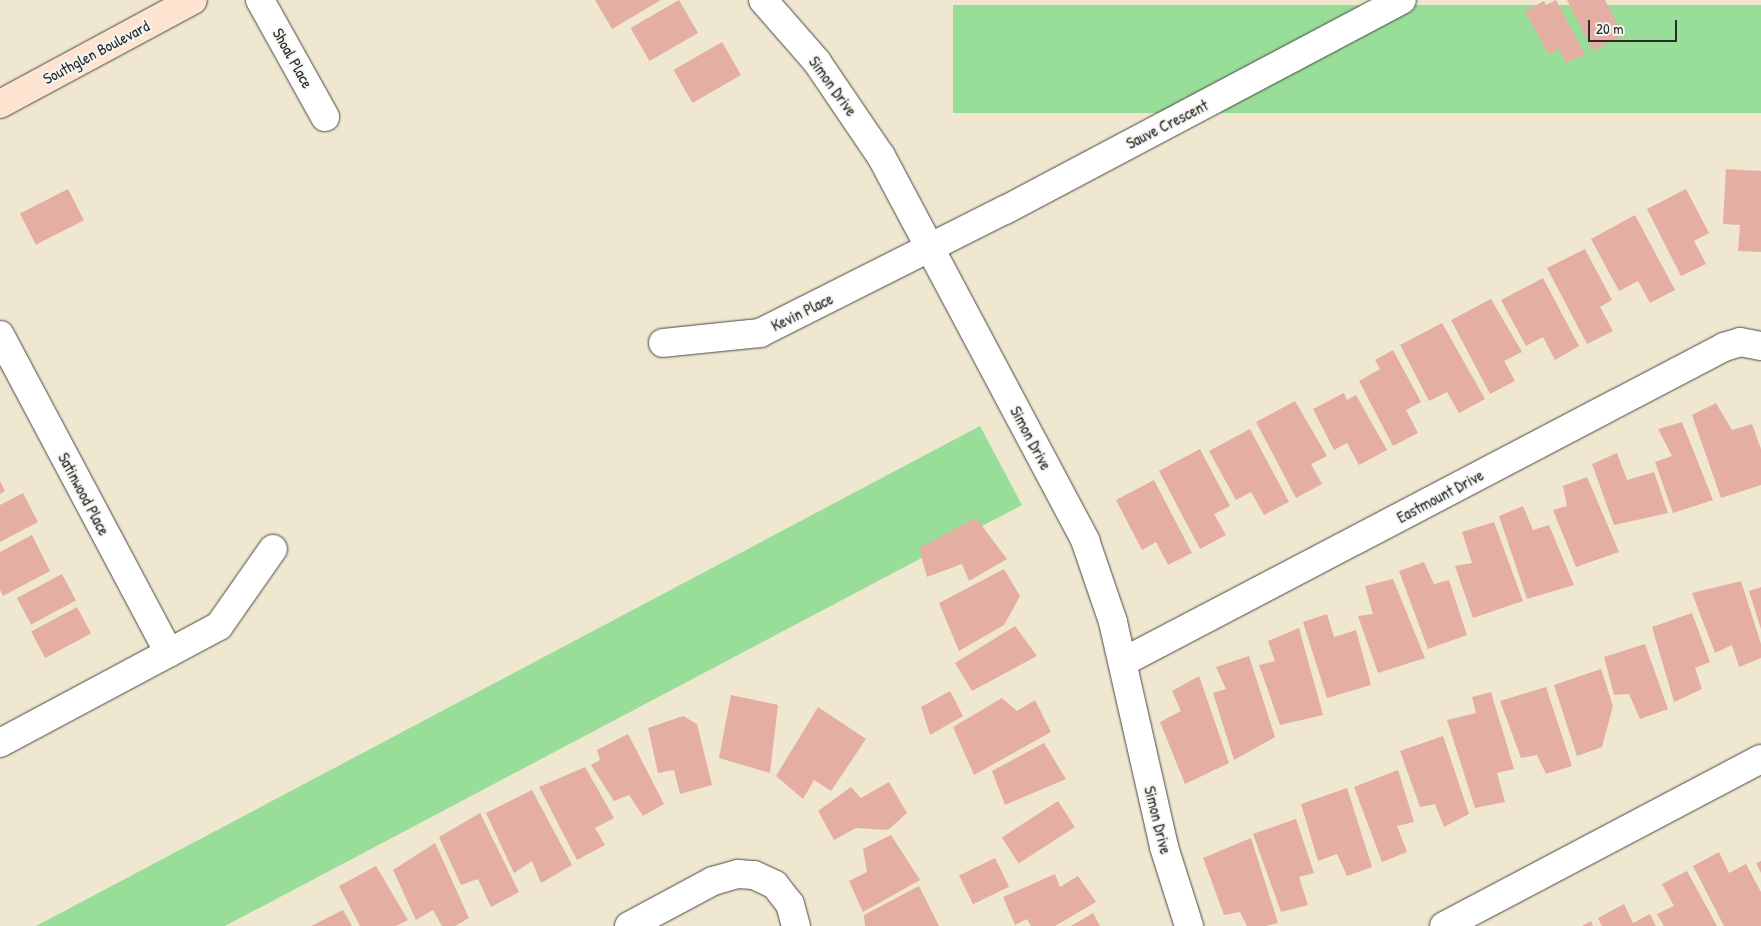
<!DOCTYPE html>
<html>
<head>
<meta charset="utf-8">
<style>
  body { margin:0 }
  #map { position:relative; width:1761px; height:926px; overflow:hidden; background:#f0e7d0; font-family:"Patrick Hand",sans-serif }
  div>[style] { position:absolute }
  .green>* { inset:0; background:#98de98; transform-origin:0 0 }
  .building>* { inset:0; background:#e4aea3; transform-origin:0 0 }
  .roads { filter:drop-shadow(0 0 1px #494744) drop-shadow(0 0 1px #494744) }
  .street>* { height:28px; margin:-14px; padding:0 14px; transform-origin:14px; border-radius:14px; background:#fff }
  .secondary>* { height:28px; margin:-14px; padding:0 14px; transform-origin:14px; border-radius:14px; background:#fde4d0 }
  span { translate:-50% -50%; white-space:nowrap; text-align:center; line-height:1.15; -webkit-text-stroke:4px #f6f6f2; paint-order:stroke }
  .street-label { font-size:16px; color:#2b2b2b }
  .scale { position:absolute; left:1588px; top:20px; width:89px; height:22px; box-sizing:border-box; border:2px solid #2b2b2b; border-top:0; padding-left:6px; font-size:15px; line-height:18px; white-space:nowrap; color:#2b2b2b; -webkit-text-stroke:4px #f6f6f2; paint-order:stroke }
</style>
</head>
<body>
<div id="map">
  <div class="green">
    <div style="left:1761px;top:5px;width:108px;height:808px;rotate:90deg"></div>
    <div style="clip-path:polygon(980px 426px,1022px 505px,225px 926px,36px 926px)"></div>
  </div>
  <div class="building">
    <div style="clip-path:polygon(595px 0,661px 0,612px 29px)"></div>
    <div style="left:679px;top:0;width:38px;height:56px;rotate:60deg"></div>
    <div style="clip-path:polygon(1556px 0,1585px 54px,1566px 63px,1559px 49px,1549px 55px,1525px 11px,1544px 1px,1546px 5px)"></div>
    <div style="clip-path:polygon(1567px 0,1605px 0,1623px 35px,1593px 51px)"></div>
    <div style="left:722px;top:42px;width:38px;height:56px;rotate:60deg"></div>
    <div style="clip-path:polygon(1726px 169px,1761px 171px,1761px 252px,1738px 251px,1740px 225px,1723px 224px)"></div>
    <div style="left:68px;top:189px;width:35px;height:54px;rotate:63deg"></div>
    <div style="clip-path:polygon(1686px 189px,1709px 233px,1694px 241px,1706px 264px,1681px 276px,1647px 209px)"></div>
    <div style="clip-path:polygon(1635px 215px,1675px 290px,1650px 303px,1638px 281px,1619px 291px,1591px 239px)"></div>
    <div style="clip-path:polygon(1585px 249px,1612px 300px,1600px 307px,1613px 331px,1587px 344px,1547px 268px)"></div>
    <div style="clip-path:polygon(1543px 278px,1579px 346px,1555px 360px,1543px 337px,1526px 346px,1501px 300px)"></div>
    <div style="clip-path:polygon(1491px 299px,1522px 352px,1504px 361px,1515px 381px,1490px 394px,1451px 320px)"></div>
    <div style="clip-path:polygon(1442px 323px,1485px 399px,1459px 413px,1447px 392px,1429px 401px,1400px 345px)"></div>
    <div style="clip-path:polygon(1393px 350px,1421px 402px,1406px 410px,1418px 433px,1393px 446px,1359px 381px,1380px 369px,1375px 360px)"></div>
    <div style="clip-path:polygon(1344px 393px,1347px 400px,1356px 395px,1387px 450px,1359px 465px,1347px 443px,1334px 450px,1313px 409px)"></div>
    <div style="clip-path:polygon(1295px 401px,1327px 456px,1311px 464px,1322px 484px,1296px 498px,1256px 422px)"></div>
    <div style="clip-path:polygon(1716px 403px,1732px 430px,1752px 424px,1761px 449px,1761px 485px,1721px 498px,1692px 415px)"></div>
    <div style="clip-path:polygon(1682px 422px,1713px 500px,1673px 513px,1655px 462px,1672px 456px,1658px 429px)"></div>
    <div style="clip-path:polygon(1250px 429px,1289px 502px,1264px 515px,1251px 492px,1236px 500px,1209px 451px)"></div>
    <div style="clip-path:polygon(1200px 449px,1230px 506px,1214px 514px,1226px 535px,1200px 549px,1159px 471px)"></div>
    <div style="clip-path:polygon(1617px 453px,1627px 480px,1654px 472px,1668px 513px,1614px 525px,1592px 464px)"></div>
    <div style="clip-path:polygon(1587px 477px,1619px 552px,1576px 567px,1553px 510px,1567px 506px,1563px 486px)"></div>
    <div style="clip-path:polygon(1154px 480px,1192px 553px,1168px 565px,1156px 542px,1142px 550px,1116px 500px)"></div>
    <div style="clip-path:polygon(0 481px,5px 491px,0 494px)"></div>
    <div style="clip-path:polygon(23px 493px,38px 522px,0 542px,0 505px)"></div>
    <div style="clip-path:polygon(1523px 506px,1533px 530px,1549px 525px,1574px 585px,1527px 599px,1499px 516px)"></div>
    <div style="clip-path:polygon(976px 518px,1007px 559px,969px 581px,962px 564px,927px 577px,919px 548px)"></div>
    <div style="clip-path:polygon(1494px 522px,1523px 601px,1473px 618px,1455px 566px,1472px 563px,1462px 532px)"></div>
    <div style="clip-path:polygon(32px 535px,50px 571px,3px 596px,0 590px,0 552px)"></div>
    <div style="clip-path:polygon(1424px 562px,1434px 584px,1449px 580px,1467px 635px,1428px 649px,1399px 571px)"></div>
    <div style="clip-path:polygon(1004px 569px,1020px 596px,1004px 625px,959px 651px,939px 603px)"></div>
    <div style="left:62px;top:574px;width:30px;height:51px;rotate:62deg"></div>
    <div style="clip-path:polygon(1393px 579px,1425px 658px,1378px 673px,1358px 616px,1373px 614px,1365px 586px)"></div>
    <div style="clip-path:polygon(1741px 581px,1761px 644px,1761px 658px,1739px 667px,1732px 645px,1715px 653px,1692px 593px)"></div>
    <div style="clip-path:polygon(1761px 587px,1761px 629px,1749px 591px)"></div>
    <div style="left:77px;top:607px;width:30px;height:52px;rotate:62deg"></div>
    <div style="clip-path:polygon(1692px 613px,1710px 662px,1695px 668px,1702px 689px,1674px 702px,1652px 627px)"></div>
    <div style="clip-path:polygon(1327px 614px,1334px 637px,1356px 630px,1371px 685px,1327px 698px,1303px 622px)"></div>
    <div style="clip-path:polygon(1015px 626px,1037px 656px,972px 691px,955px 663px)"></div>
    <div style="clip-path:polygon(1299px 628px,1323px 715px,1280px 725px,1259px 665px,1275px 661px,1268px 641px)"></div>
    <div style="clip-path:polygon(1645px 644px,1668px 709px,1640px 719px,1629px 694px,1614px 695px,1604px 657px)"></div>
    <div style="clip-path:polygon(1249px 656px,1275px 737px,1234px 760px,1213px 693px,1226px 689px,1216px 667px)"></div>
    <div style="clip-path:polygon(1601px 669px,1613px 706px,1602px 747px,1577px 756px,1554px 685px)"></div>
    <div style="clip-path:polygon(1199px 676px,1229px 763px,1185px 784px,1160px 722px,1181px 711px,1172px 691px)"></div>
    <div style="clip-path:polygon(1546px 687px,1572px 766px,1546px 774px,1537px 755px,1521px 758px,1500px 701px)"></div>
    <div style="clip-path:polygon(950px 691px,963px 716px,930px 735px,921px 707px)"></div>
    <div style="clip-path:polygon(1491px 692px,1514px 769px,1497px 773px,1505px 802px,1475px 808px,1447px 720px,1476px 713px,1472px 697px)"></div>
    <div style="clip-path:polygon(731px 695px,778px 705px,770px 773px,719px 758px)"></div>
    <div style="clip-path:polygon(1002px 698px,1017px 711px,1035px 700px,1051px 732px,974px 775px,953px 727px)"></div>
    <div style="clip-path:polygon(818px 707px,866px 739px,831px 791px,814px 780px,803px 799px,776px 776px)"></div>
    <div style="clip-path:polygon(683px 716px,697px 724px,712px 785px,680px 794px,674px 770px,658px 773px,648px 728px)"></div>
    <div style="clip-path:polygon(628px 734px,664px 804px,643px 816px,629px 795px,614px 801px,591px 765px,600px 760px,597px 750px)"></div>
    <div style="clip-path:polygon(1443px 736px,1469px 814px,1444px 827px,1435px 804px,1420px 807px,1400px 751px)"></div>
    <div style="clip-path:polygon(1044px 743px,1066px 779px,1005px 805px,992px 771px)"></div>
    <div style="clip-path:polygon(585px 767px,614px 818px,595px 828px,605px 845px,577px 860px,539px 787px)"></div>
    <div style="clip-path:polygon(1398px 770px,1414px 822px,1397px 826px,1407px 852px,1382px 862px,1354px 787px)"></div>
    <div style="clip-path:polygon(889px 782px,907px 813px,888px 830px,856px 828px,834px 840px,818px 811px,851px 787px,861px 798px)"></div>
    <div style="clip-path:polygon(1347px 788px,1372px 867px,1347px 876px,1337px 854px,1318px 861px,1301px 804px)"></div>
    <div style="clip-path:polygon(532px 790px,572px 865px,541px 883px,532px 861px,514px 873px,486px 813px)"></div>
    <div style="left:1058px;top:801px;width:31px;height:67px;rotate:57deg"></div>
    <div style="clip-path:polygon(480px 813px,519px 892px,491px 907px,478px 879px,461px 885px,439px 837px)"></div>
    <div style="clip-path:polygon(1296px 819px,1314px 873px,1299px 877px,1308px 905px,1281px 912px,1253px 834px)"></div>
    <div style="clip-path:polygon(891px 835px,920px 880px,863px 912px,849px 881px,867px 872px,863px 849px)"></div>
    <div style="clip-path:polygon(1251px 838px,1278px 923px,1266px 926px,1247px 926px,1240px 912px,1224px 915px,1203px 858px)"></div>
    <div style="clip-path:polygon(435px 843px,469px 918px,455px 926px,442px 926px,433px 910px,416px 920px,393px 870px)"></div>
    <div style="clip-path:polygon(1719px 852px,1729px 873px,1746px 864px,1761px 892px,1761px 926px,1724px 926px,1693px 866px)"></div>
    <div style="left:995px;top:858px;width:32px;height:40px;rotate:64deg"></div>
    <div style="clip-path:polygon(1761px 861px,1761px 873px,1756px 863px)"></div>
    <div style="clip-path:polygon(376px 866px,408px 920px,396px 926px,360px 926px,339px 886px)"></div>
    <div style="clip-path:polygon(1687px 871px,1717px 926px,1664px 926px,1657px 914px,1674px 906px,1662px 884px)"></div>
    <div style="clip-path:polygon(1055px 874px,1060px 887px,1078px 876px,1096px 902px,1055px 926px,1031px 926px,1027px 919px,1015px 925px,1003px 897px)"></div>
    <div style="clip-path:polygon(919px 886px,939px 926px,865px 926px,864px 915px)"></div>
    <div style="clip-path:polygon(1624px 904px,1633px 923px,1650px 914px,1656px 926px,1602px 926px,1598px 918px)"></div>
    <div style="clip-path:polygon(343px 910px,352px 926px,311px 926px)"></div>
    <div style="clip-path:polygon(1093px 913px,1100px 926px,1071px 926px)"></div>
    <div style="clip-path:polygon(1591px 921px,1593px 926px,1582px 926px)"></div>
  </div>
  <div class="roads">
    <div class="street">
      <div style="left:260px;top:0;width:134px;rotate:60.9deg"></div>
      <div style="left:763px;top:0;width:82px;rotate:48.9deg"></div>
      <div style="left:817px;top:62px;width:114px;rotate:55.8deg"></div>
      <div style="left:881px;top:156px;width:435px;rotate:62deg"></div>
      <div style="left:1085px;top:540px;width:87px;rotate:71.1deg"></div>
      <div style="left:1113px;top:622px;width:231px;rotate:77.2deg"></div>
      <div style="left:1164px;top:847px;width:83px;rotate:72.4deg"></div>
      <div style="left:0;top:335px;width:360px;rotate:62deg"></div>
      <div style="left:663px;top:343px;width:98px;rotate:-5.9deg"></div>
      <div style="left:760px;top:333px;width:274px;rotate:-26.7deg"></div>
      <div style="left:1005px;top:210px;width:449px;rotate:-27.9deg"></div>
      <div style="left:1123px;top:662px;width:679px;rotate:-27.66deg"></div>
      <div style="left:1724px;top:347px;width:17px;rotate:-17deg"></div>
      <div style="left:1740px;top:342px;width:21px;rotate:11deg"></div>
      <div style="left:0;top:743px;width:248px;rotate:-28.1deg"></div>
      <div style="left:219px;top:626px;width:94px;rotate:-55deg"></div>
      <div style="left:629px;top:926px;width:95px;rotate:-28.2deg"></div>
      <div style="left:713px;top:881px;width:26px;rotate:-16deg"></div>
      <div style="left:738px;top:874px;width:16px;rotate:4deg"></div>
      <div style="left:754px;top:875px;width:23px;rotate:25deg"></div>
      <div style="left:775px;top:885px;width:24px;rotate:52deg"></div>
      <div style="left:790px;top:904px;width:23px;rotate:75deg"></div>
      <div style="left:1444px;top:926px;width:358px;rotate:-27.8deg"></div>
    </div>
    <div class="secondary">
      <div style="left:0;top:104px;width:219px;rotate:-28.3deg"></div>
    </div>
  </div>
  <div class="street-label">
    <span style="left:96px;top:52px;rotate:-28deg">Southglen Boulevard</span>
    <span style="left:293px;top:58px;rotate:61deg">Shoal Place</span>
    <span style="left:833px;top:86px;rotate:54deg">Simon Drive</span>
    <span style="left:1167px;top:124px;rotate:-27deg">Sauve Crescent</span>
    <span style="left:802px;top:312px;rotate:-26deg">Kevin Place</span>
    <span style="left:1031px;top:438px;rotate:62deg">Simon Drive</span>
    <span style="left:84px;top:494px;rotate:62deg">Satinwood Place</span>
    <span style="left:1440px;top:496px;rotate:-28deg">Eastmount Drive</span>
    <span style="left:1158px;top:820px;rotate:76deg">Simon Drive</span>
  </div>
  <div class="scale">20 m</div>
</div>
</body>
</html>
